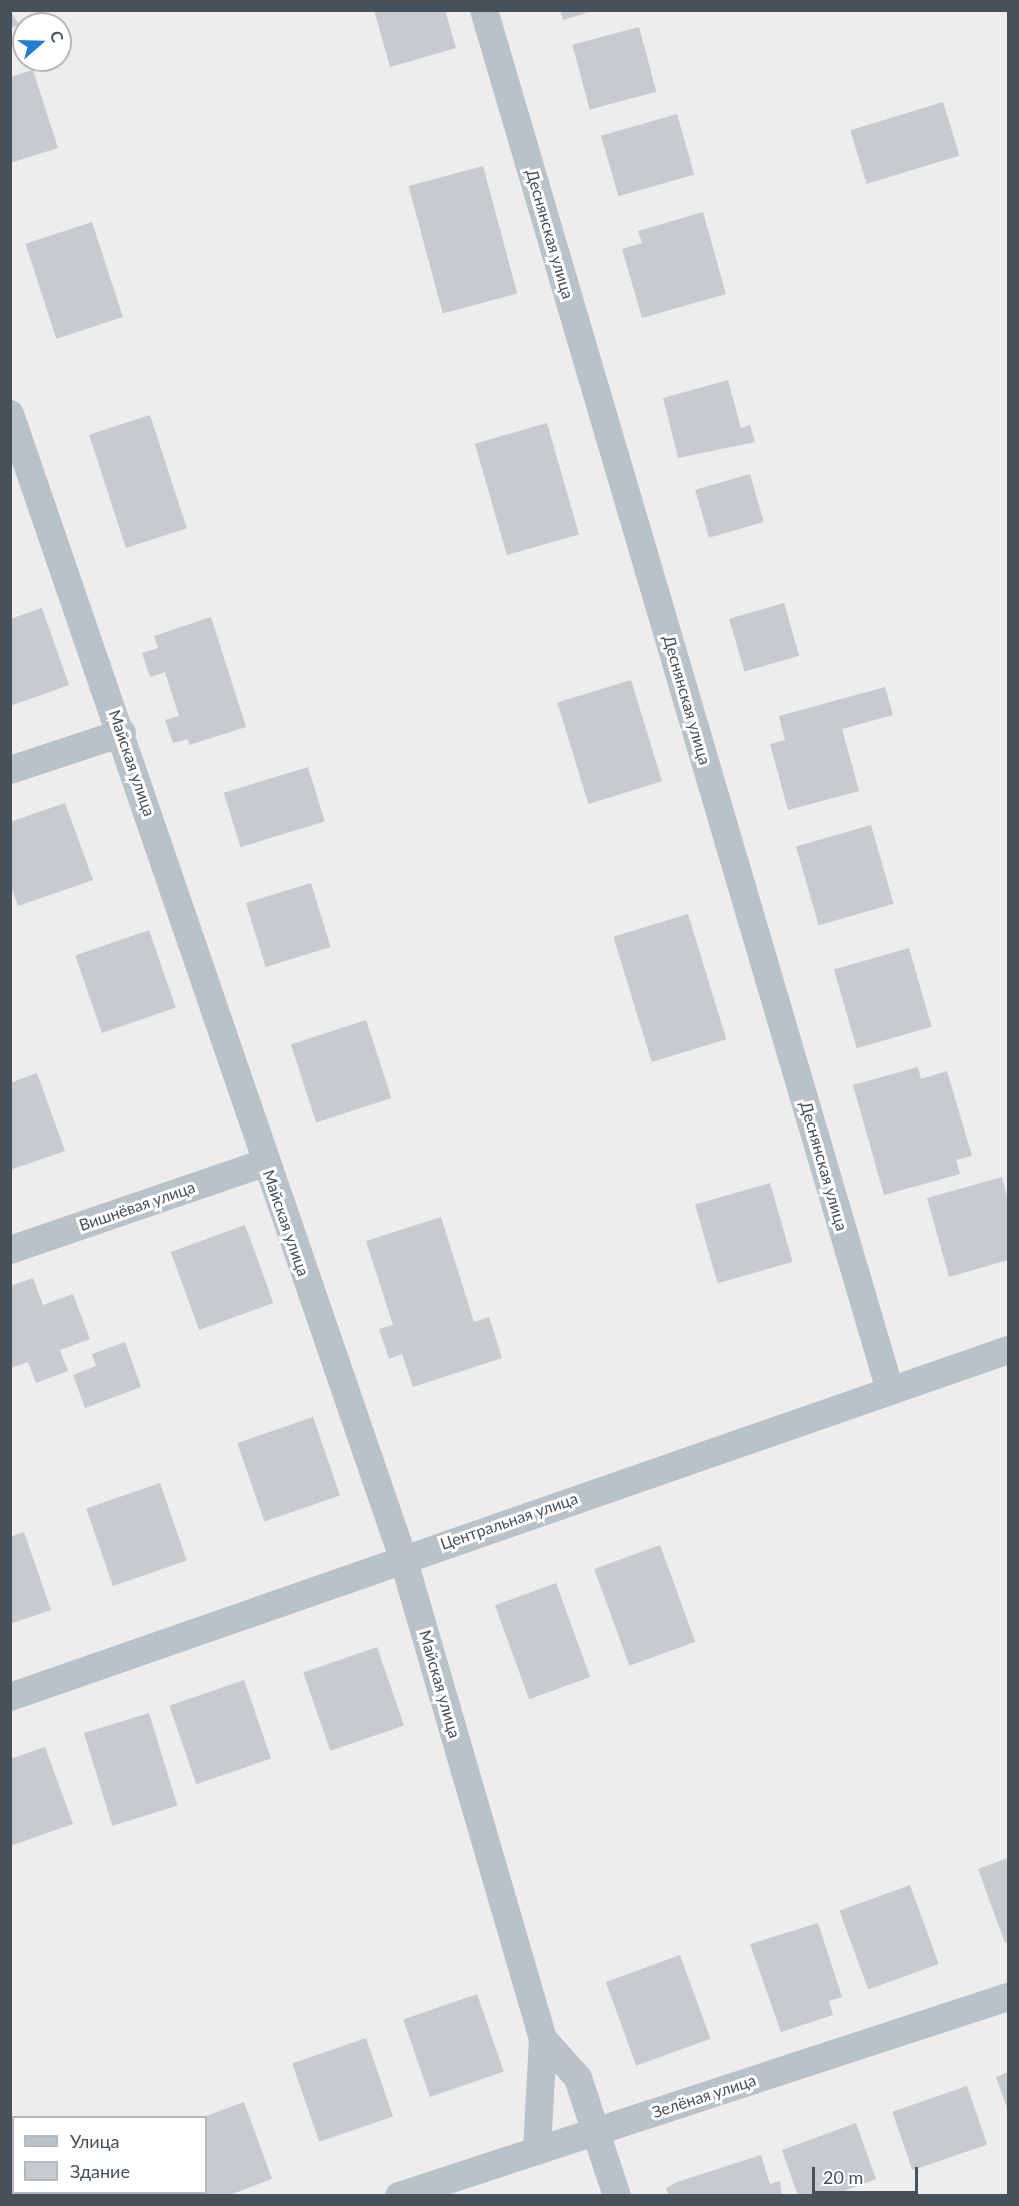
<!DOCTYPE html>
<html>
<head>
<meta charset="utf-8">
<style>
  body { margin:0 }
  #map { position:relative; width:1019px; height:2206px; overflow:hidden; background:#efeced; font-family:Lato,sans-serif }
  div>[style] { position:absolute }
  .building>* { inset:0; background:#c7cacf; transform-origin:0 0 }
  .minor>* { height:28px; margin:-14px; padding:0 14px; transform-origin:14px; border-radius:14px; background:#b9c2c9 }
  span { translate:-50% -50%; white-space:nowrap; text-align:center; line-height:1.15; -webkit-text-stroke:6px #fff; paint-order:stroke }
  .street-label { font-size:16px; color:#465159 }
  .frame { position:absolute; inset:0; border:12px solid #465159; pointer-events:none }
  .legend { position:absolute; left:12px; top:2116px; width:195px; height:78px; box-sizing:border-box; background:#fff; border:2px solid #b5b9bd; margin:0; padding:8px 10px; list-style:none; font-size:18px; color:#465159 }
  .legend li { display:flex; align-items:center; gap:12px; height:30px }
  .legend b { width:30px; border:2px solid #b5b9bd }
  .north { position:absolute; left:12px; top:12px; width:60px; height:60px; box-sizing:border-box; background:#fff; border:2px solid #b5b9bd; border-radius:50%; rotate:70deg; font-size:16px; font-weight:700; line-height:24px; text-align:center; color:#465159 }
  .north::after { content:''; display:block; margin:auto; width:21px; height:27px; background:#247cd2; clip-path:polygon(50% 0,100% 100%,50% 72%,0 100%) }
  .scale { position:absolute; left:812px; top:2167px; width:106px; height:27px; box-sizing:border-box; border:3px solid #465159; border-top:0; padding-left:8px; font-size:18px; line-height:21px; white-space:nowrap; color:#465159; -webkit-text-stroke:4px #fff; paint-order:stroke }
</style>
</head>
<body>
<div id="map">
  <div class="building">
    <div style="clip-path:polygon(10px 10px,19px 25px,10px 28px)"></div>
    <div style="clip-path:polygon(374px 10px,445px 10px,456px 48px,390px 67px)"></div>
    <div style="clip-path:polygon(560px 10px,593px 10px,593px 11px,563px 20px)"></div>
    <div style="left:639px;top:27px;width:67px;height:69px;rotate:75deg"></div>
    <div style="clip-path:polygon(33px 70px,58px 148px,10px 163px,10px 77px)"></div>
    <div style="left:943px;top:102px;width:56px;height:97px;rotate:73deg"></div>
    <div style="left:677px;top:114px;width:63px;height:79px;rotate:74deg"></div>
    <div style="left:483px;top:166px;width:132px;height:77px;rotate:75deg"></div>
    <div style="clip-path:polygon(703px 212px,726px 294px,642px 318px,622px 249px,642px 243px,638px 231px)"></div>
    <div style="left:92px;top:222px;width:100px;height:70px;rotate:72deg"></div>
    <div style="clip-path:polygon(728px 380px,741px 428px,750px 425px,755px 442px,678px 458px,663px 398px)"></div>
    <div style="left:150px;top:415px;width:119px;height:64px;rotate:72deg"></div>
    <div style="left:547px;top:423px;width:116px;height:75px;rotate:74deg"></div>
    <div style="left:750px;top:474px;width:50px;height:57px;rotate:74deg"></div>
    <div style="left:784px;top:603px;width:55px;height:57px;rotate:74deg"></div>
    <div style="clip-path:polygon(42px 608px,69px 685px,10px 706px,10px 619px)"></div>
    <div style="clip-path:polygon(211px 617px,246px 727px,189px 745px,188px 739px,173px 743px,165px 720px,179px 716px,165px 672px,150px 677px,142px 653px,158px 648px,154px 636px)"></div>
    <div style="left:631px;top:680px;width:106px;height:77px;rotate:73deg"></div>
    <div style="clip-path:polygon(885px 687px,893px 715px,842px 729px,859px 791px,788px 810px,770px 744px,785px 740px,779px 716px)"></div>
    <div style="left:308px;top:767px;width:57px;height:88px;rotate:73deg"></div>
    <div style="clip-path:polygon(65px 803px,93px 880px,18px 906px,10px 884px,10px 822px)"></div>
    <div style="left:871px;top:825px;width:82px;height:78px;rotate:74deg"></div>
    <div style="left:311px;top:883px;width:67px;height:68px;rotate:73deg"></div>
    <div style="left:688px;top:914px;width:131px;height:78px;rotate:73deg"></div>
    <div style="left:149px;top:930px;width:82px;height:78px;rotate:71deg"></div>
    <div style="left:909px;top:948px;width:82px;height:78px;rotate:74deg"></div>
    <div style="left:366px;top:1020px;width:82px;height:79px;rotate:72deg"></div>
    <div style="clip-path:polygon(918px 1067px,921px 1079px,947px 1071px,972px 1156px,956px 1160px,960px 1174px,884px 1195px,853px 1085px)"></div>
    <div style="clip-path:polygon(37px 1073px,65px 1151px,10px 1170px,10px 1083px)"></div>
    <div style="clip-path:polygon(1002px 1177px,1008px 1201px,1008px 1260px,949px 1277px,927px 1198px)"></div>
    <div style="left:770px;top:1183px;width:82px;height:78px;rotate:74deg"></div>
    <div style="clip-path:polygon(441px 1217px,474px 1322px,489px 1317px,502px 1358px,413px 1387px,402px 1354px,389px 1359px,379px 1329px,393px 1325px,366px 1241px)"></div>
    <div style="left:245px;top:1225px;width:83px;height:79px;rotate:70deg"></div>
    <div style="clip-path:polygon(33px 1278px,43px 1305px,73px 1294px,90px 1339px,60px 1350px,68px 1371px,36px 1383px,28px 1362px,10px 1368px,10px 1286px)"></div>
    <div style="clip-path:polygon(125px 1342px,141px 1387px,85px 1408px,73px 1375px,96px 1366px,92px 1354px)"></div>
    <div style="left:313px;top:1417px;width:83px;height:80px;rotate:71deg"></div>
    <div style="left:160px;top:1483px;width:82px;height:78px;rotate:71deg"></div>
    <div style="clip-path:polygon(24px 1532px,51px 1610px,10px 1624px,10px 1537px)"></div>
    <div style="left:660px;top:1545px;width:103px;height:70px;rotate:70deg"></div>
    <div style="left:556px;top:1583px;width:100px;height:65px;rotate:70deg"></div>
    <div style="left:377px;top:1647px;width:83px;height:78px;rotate:71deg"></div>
    <div style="left:244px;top:1680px;width:83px;height:79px;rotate:71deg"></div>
    <div style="left:149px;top:1713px;width:97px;height:68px;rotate:73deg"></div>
    <div style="clip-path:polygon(45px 1747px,73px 1824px,10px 1846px,10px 1759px)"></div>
    <div style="clip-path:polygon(1008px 1858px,1008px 1941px,1005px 1943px,978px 1869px)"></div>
    <div style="left:910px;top:1885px;width:84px;height:75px;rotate:70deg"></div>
    <div style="clip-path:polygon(818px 1923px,842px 1997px,829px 2001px,833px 2015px,781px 2032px,750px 1944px)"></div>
    <div style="left:680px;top:1955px;width:89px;height:79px;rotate:70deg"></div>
    <div style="left:477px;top:1994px;width:82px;height:78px;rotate:71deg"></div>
    <div style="left:366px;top:2038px;width:83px;height:78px;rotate:71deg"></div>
    <div style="clip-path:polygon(1008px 2072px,1008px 2111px,996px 2077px)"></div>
    <div style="left:967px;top:2086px;width:62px;height:79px;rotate:71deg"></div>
    <div style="clip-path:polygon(244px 2102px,272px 2179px,227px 2196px,194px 2196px,206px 2192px,206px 2116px)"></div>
    <div style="clip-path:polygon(856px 2123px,876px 2179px,830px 2196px,798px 2196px,782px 2150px)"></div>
    <div style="clip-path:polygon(761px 2155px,770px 2184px,780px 2181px,782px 2196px,669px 2196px,666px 2188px,677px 2182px)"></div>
    <div style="left:122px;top:2192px;width:38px;height:4px"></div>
  </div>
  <div class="minor">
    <div style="left:484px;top:10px;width:1438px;rotate:73.61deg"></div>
    <div style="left:10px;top:414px;width:1210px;rotate:71.04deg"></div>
    <div style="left:403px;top:1558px;width:501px;rotate:73.77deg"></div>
    <div style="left:543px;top:2039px;width:112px;rotate:93.1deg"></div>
    <div style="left:10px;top:770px;width:118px;rotate:-18.3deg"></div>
    <div style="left:10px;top:1250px;width:268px;rotate:-18.9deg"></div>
    <div style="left:10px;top:1697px;width:1057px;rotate:-19.17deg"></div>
    <div style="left:543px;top:2039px;width:52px;rotate:48.1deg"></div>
    <div style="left:578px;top:2078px;width:124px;rotate:71.7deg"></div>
    <div style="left:399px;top:2196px;width:641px;rotate:-18.1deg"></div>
  </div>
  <div class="street-label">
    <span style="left:550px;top:234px;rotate:74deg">Деснянская улица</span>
    <span style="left:687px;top:700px;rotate:74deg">Деснянская улица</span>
    <span style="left:132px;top:763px;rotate:71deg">Майская улица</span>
    <span style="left:824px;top:1166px;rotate:74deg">Деснянская улица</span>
    <span style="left:137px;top:1206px;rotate:-19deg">Вишнёвая улица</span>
    <span style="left:286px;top:1223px;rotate:71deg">Майская улица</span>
    <span style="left:509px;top:1521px;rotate:-19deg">Центральная улица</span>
    <span style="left:440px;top:1684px;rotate:74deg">Майская улица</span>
    <span style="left:704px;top:2096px;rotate:-18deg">Зелёная улица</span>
  </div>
  <div class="frame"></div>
  <ul class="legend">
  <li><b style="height:8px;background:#b9c2c9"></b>Улица</li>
  <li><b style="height:16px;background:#c7cacf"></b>Здание</li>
  </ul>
  <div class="north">С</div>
  <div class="scale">20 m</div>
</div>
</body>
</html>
